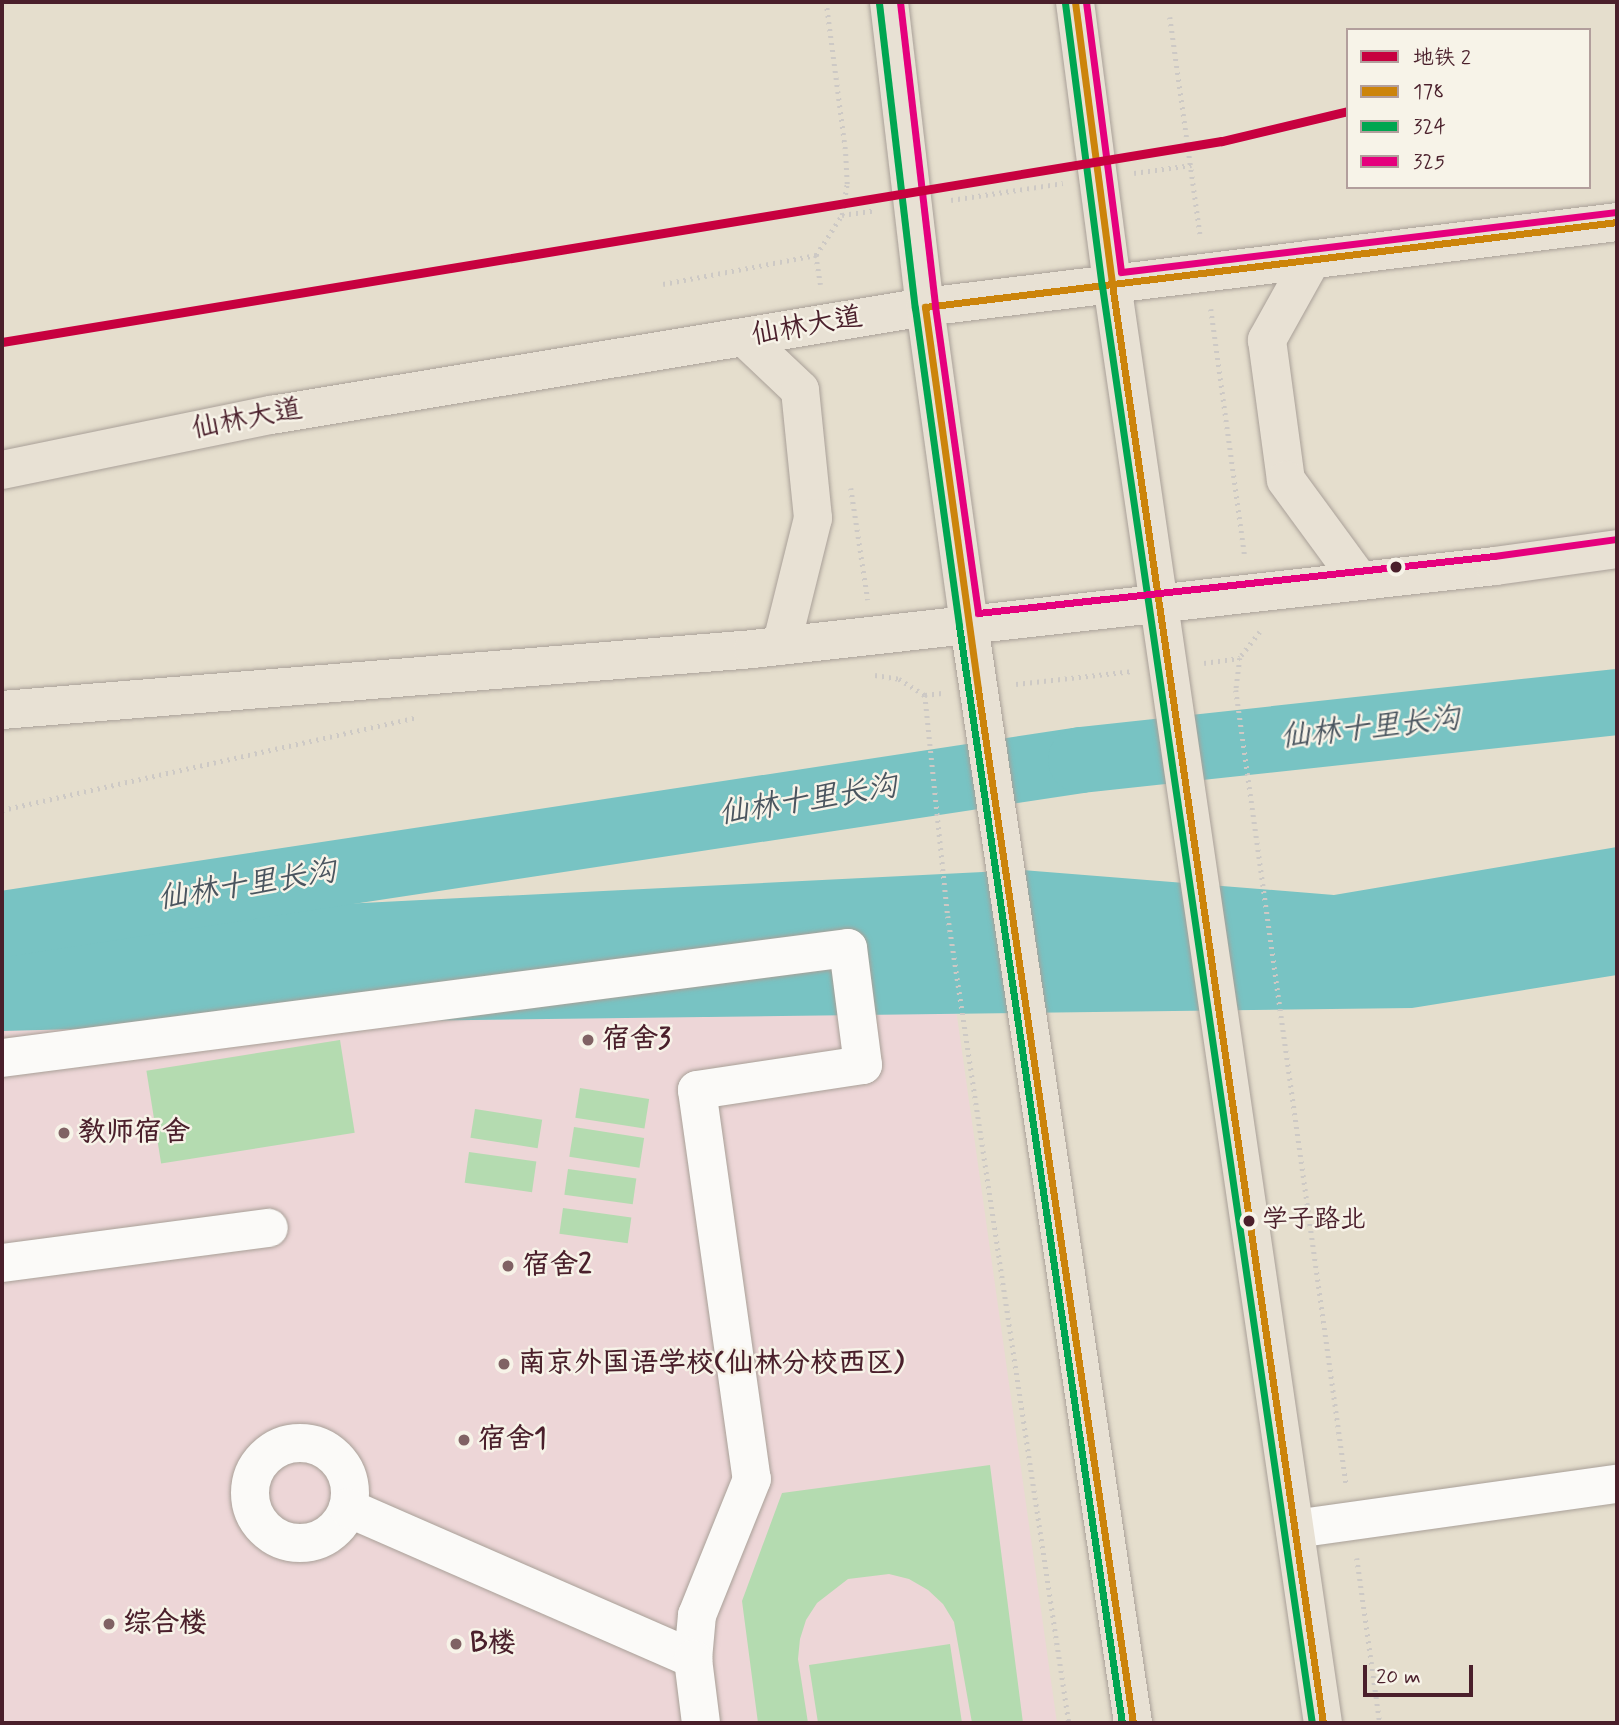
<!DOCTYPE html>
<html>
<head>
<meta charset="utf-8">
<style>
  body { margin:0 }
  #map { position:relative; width:1619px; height:1725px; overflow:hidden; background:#e5decd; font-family:Mynerve,"LXGW WenKai TC",sans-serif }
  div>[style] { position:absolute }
  .built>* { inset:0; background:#edd6d7 }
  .green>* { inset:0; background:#b4dbb0; transform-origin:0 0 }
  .water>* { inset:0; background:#78c3c3 }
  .river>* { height:66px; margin:-33px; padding:0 33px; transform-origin:33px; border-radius:33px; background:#78c3c3 }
  .path>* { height:4.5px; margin-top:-2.25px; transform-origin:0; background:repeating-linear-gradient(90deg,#cdc9c5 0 2px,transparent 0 7px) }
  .roads { filter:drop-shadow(0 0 2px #a9a098) drop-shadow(0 0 2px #a9a098) }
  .minor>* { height:38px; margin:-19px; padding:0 19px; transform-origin:19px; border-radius:19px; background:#fbfaf8 }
  .minor>.ring { margin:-19px; padding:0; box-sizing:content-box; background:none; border:38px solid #fbfaf8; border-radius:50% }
  .major>* { height:38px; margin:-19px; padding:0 19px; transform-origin:19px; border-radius:19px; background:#e8e1d4 }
  .bus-1>* { height:7px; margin:-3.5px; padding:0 3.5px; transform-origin:3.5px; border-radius:3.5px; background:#cc840b }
  .bus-2>* { height:7px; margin:-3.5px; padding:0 3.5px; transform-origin:3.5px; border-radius:3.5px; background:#00a651 }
  .bus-3>* { height:7px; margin:-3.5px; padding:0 3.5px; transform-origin:3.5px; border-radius:3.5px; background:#e5007d }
  .metro-1>* { height:9px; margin:-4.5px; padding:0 4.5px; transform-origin:4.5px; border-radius:4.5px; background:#c7003f }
  .dots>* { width:19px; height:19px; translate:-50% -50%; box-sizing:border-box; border:4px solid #f7f3e8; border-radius:50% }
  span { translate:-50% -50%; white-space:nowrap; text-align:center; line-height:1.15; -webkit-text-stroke:5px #f7f3e8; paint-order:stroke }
  .bus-label { font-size:26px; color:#4a1f2b }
  .left { translate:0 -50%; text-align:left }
  .street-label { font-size:28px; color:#4a1f2b }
  .poi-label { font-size:28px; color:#4a1f2b; font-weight:700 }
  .water-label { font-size:30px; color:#4a555f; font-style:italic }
  .frame { position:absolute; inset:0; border:4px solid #4a1f2b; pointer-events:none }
  .legend { position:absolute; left:1346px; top:28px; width:245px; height:161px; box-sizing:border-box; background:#f7f3e8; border:2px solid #b29e9c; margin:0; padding:9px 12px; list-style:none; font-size:21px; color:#4a1f2b }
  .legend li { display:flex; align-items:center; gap:14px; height:35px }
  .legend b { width:35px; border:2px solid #b29e9c }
  .scale { position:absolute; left:1363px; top:1665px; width:110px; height:32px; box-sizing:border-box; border:4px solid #4a1f2b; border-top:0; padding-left:9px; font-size:21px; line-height:24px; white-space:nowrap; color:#4a1f2b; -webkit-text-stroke:5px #f7f3e8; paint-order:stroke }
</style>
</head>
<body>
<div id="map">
  <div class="built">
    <div style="clip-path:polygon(941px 903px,1057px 1723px,2px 1723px,2px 1005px)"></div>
  </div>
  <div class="green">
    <div style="left:340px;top:1040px;width:94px;height:196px;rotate:81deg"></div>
    <div style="left:580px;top:1088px;width:70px;height:30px;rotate:9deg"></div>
    <div style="left:475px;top:1109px;width:68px;height:29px;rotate:9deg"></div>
    <div style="left:574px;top:1127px;width:71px;height:30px;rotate:9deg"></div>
    <div style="left:469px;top:1152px;width:68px;height:31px;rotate:8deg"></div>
    <div style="left:568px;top:1169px;width:69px;height:26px;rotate:8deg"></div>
    <div style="left:563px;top:1208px;width:69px;height:26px;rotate:8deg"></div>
    <div style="clip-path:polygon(990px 1465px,1023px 1723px,972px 1723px,954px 1622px,943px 1604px,928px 1590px,909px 1579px,889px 1574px,848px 1579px,817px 1603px,806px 1620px,800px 1639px,798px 1659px,808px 1723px,758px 1723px,742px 1601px,782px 1493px)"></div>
    <div style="clip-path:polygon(950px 1644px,962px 1723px,818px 1723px,809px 1665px)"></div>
  </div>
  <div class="water">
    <div style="clip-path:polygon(1617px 847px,1617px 975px,1412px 1008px,398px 1021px,2px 1031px,2px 921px,1022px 870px,1334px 895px)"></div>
  </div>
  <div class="river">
    <div style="left:2px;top:924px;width:1091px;rotate:-8.64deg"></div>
    <div style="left:1081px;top:760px;width:539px;rotate:-6.18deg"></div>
  </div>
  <div class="path">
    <div style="left:1170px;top:17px;width:219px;rotate:82.1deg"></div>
    <div style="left:1134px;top:173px;width:58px;rotate:-8deg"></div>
    <div style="left:951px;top:200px;width:113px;rotate:-8.6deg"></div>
    <div style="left:842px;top:215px;width:34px;rotate:-8deg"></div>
    <div style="left:816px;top:255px;width:30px;rotate:81deg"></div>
    <div style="left:663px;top:284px;width:156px;rotate:-10.7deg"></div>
    <div style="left:816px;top:255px;width:48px;rotate:-57deg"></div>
    <div style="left:842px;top:215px;width:31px;rotate:-81deg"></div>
    <div style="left:847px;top:184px;width:35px;rotate:-93deg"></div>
    <div style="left:845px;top:149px;width:148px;rotate:-97.4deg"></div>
    <div style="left:1211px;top:309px;width:250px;rotate:82.2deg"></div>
    <div style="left:851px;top:488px;width:113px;rotate:81.4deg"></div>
    <div style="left:1260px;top:632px;width:33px;rotate:128deg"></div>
    <div style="left:1240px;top:658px;width:32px;rotate:97deg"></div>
    <div style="left:1236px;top:690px;width:801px;rotate:82.1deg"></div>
    <div style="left:1204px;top:663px;width:36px;rotate:-8deg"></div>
    <div style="left:875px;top:675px;width:24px;rotate:9deg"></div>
    <div style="left:899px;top:679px;width:31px;rotate:32deg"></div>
    <div style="left:925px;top:695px;width:222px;rotate:84.1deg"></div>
    <div style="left:948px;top:916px;width:816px;rotate:81.47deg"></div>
    <div style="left:1016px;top:684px;width:118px;rotate:-6.3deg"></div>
    <div style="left:925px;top:695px;width:17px;rotate:-7deg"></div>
    <div style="left:2px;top:810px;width:426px;rotate:-12.6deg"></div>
    <div style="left:1357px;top:1558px;width:167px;rotate:82.1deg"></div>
  </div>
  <div class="roads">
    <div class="minor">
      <div style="left:2px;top:1058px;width:853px;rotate:-7.41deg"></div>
      <div style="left:848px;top:948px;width:118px;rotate:82.7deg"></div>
      <div style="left:863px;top:1065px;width:168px;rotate:171.4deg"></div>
      <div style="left:697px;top:1090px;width:393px;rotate:82deg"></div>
      <div style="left:752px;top:1479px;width:147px;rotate:112deg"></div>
      <div style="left:697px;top:1615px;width:44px;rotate:95.2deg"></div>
      <div style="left:2px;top:1263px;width:269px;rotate:-7.5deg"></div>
      <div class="ring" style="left:250px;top:1443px;width:62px;height:62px"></div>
      <div style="left:348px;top:1508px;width:377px;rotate:23.6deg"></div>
      <div style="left:693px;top:1659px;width:64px;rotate:82.9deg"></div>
      <div style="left:1295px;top:1529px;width:325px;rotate:-8deg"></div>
    </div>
    <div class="major">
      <div style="left:889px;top:2px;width:307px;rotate:83.3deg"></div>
      <div style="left:925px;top:307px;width:321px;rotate:82.1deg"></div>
      <div style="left:969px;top:625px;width:1110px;rotate:81.5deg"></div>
      <div style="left:1075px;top:2px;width:284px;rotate:82.5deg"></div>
      <div style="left:1112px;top:284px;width:1454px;rotate:81.66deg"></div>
      <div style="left:1312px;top:259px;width:93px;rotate:119.1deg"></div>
      <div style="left:1267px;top:340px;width:141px;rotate:82.3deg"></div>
      <div style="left:1286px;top:480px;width:125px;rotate:53.8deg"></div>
      <div style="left:744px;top:337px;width:77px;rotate:43.4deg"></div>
      <div style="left:800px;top:390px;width:129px;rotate:84.2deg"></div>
      <div style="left:813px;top:518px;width:132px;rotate:104deg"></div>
      <div style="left:2px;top:470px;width:275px;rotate:-11.6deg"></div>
      <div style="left:271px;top:415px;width:663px;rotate:-9.38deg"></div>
      <div style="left:925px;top:307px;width:697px;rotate:-7deg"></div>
      <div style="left:2px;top:710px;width:753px;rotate:-4.64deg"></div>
      <div style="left:753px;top:649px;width:747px;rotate:-6.38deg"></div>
      <div style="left:1495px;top:566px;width:123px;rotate:-7.9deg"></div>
    </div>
  </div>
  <div class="bus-1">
    <div style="left:1075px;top:2px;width:284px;rotate:82.5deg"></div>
    <div style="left:1112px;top:284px;width:1454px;rotate:81.66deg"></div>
    <div style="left:1133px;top:1723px;width:1046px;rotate:-98.53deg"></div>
    <div style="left:978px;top:689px;width:386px;rotate:-97.9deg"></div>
    <div style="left:925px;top:307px;width:697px;rotate:-7deg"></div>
  </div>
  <div class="bus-2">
    <div style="left:879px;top:3px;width:307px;rotate:83.3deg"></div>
    <div style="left:915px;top:308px;width:321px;rotate:82.1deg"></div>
    <div style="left:959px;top:626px;width:1109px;rotate:81.55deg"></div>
    <div style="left:1065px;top:3px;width:285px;rotate:82.6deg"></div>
    <div style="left:1102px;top:286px;width:1452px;rotate:81.69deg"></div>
  </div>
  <div class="bus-3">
    <div style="left:900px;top:2px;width:306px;rotate:83.4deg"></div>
    <div style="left:935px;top:306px;width:310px;rotate:82deg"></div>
    <div style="left:978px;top:613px;width:519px;rotate:-6.3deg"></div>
    <div style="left:1494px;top:556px;width:123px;rotate:-7.9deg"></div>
    <div style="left:1086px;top:2px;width:272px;rotate:82.6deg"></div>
    <div style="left:1121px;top:272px;width:499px;rotate:-6.9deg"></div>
  </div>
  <div class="metro-1">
    <div style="left:2px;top:342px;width:1236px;rotate:-9.36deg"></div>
    <div style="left:1222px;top:141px;width:130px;rotate:-13.4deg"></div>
  </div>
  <div class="dots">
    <div style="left:1396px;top:567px;background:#4a1f2b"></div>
    <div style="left:588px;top:1040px;background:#806264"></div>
    <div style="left:64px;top:1133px;background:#806264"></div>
    <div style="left:1249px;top:1221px;background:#4a1f2b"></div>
    <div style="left:508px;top:1266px;background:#806264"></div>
    <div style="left:504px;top:1364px;background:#806264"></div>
    <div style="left:464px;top:1440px;background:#806264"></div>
    <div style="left:109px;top:1624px;background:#806264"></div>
    <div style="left:456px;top:1644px;background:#806264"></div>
  </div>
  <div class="bus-label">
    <span class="left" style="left:1262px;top:1221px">学子路北</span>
  </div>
  <div class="street-label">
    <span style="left:807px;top:327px;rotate:-10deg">仙林大道</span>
    <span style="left:247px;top:420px;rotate:-11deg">仙林大道</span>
  </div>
  <div class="poi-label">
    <span class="left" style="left:602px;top:1040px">宿舍3</span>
    <span class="left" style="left:78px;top:1133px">教师宿舍</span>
    <span class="left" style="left:522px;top:1266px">宿舍2</span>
    <span class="left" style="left:518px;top:1364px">南京外国语学校(仙林分校西区)</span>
    <span class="left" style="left:478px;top:1440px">宿舍1</span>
    <span class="left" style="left:123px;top:1624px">综合楼</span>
    <span class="left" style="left:470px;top:1644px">B楼</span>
  </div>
  <div class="water-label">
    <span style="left:1370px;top:729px;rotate:-6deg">仙林十里长沟</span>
    <span style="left:808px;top:801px;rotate:-9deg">仙林十里长沟</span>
    <span style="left:247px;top:886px;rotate:-9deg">仙林十里长沟</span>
  </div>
  <div class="frame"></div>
  <ul class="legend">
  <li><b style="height:9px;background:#c7003f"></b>地铁 2</li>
  <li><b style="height:9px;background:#cc840b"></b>178</li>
  <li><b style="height:9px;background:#00a651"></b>324</li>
  <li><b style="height:9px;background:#e5007d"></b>325</li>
  </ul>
  <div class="scale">20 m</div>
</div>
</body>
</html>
